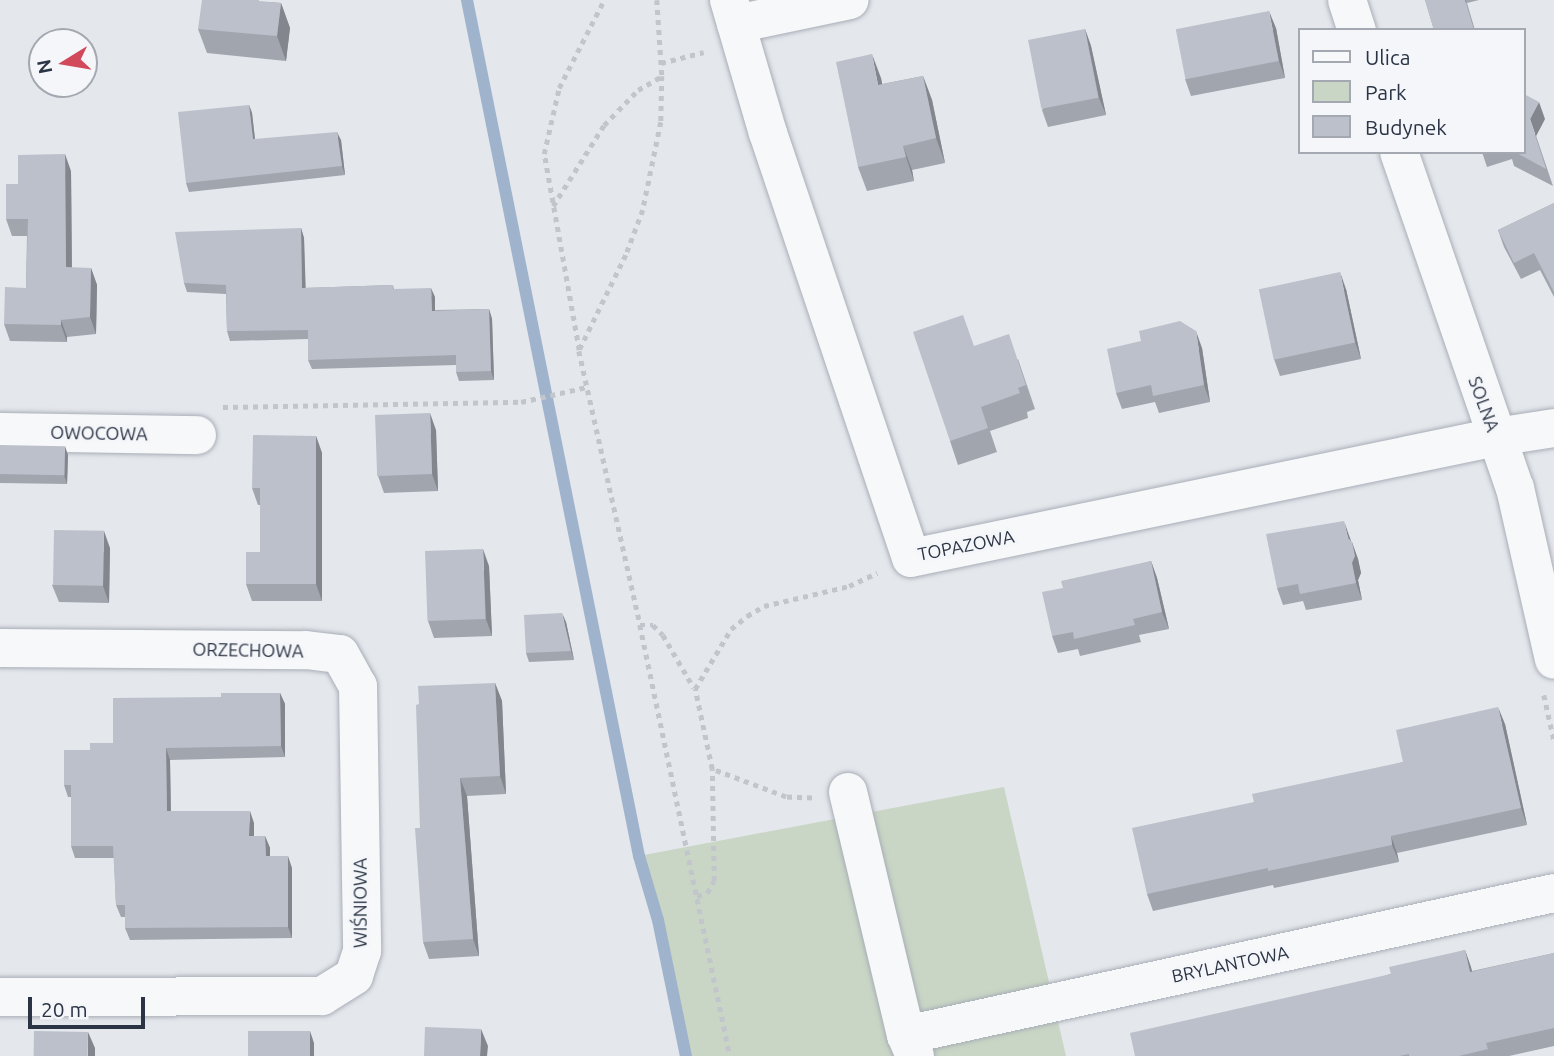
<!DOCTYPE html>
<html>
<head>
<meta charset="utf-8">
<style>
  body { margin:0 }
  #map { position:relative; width:1554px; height:1056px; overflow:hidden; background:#e4e7ec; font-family:Ubuntu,sans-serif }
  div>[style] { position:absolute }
  .green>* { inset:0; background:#c9d6c5 }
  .stream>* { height:12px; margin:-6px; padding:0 6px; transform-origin:6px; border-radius:6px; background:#9fb4cc }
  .path>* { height:4.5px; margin-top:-2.25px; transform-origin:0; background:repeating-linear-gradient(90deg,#c2c5cb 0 5px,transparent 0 10px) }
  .roads { filter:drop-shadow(0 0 2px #a9aeb7) drop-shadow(0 0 2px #a9aeb7) }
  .street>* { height:38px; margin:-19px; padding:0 19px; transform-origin:19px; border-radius:19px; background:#f7f8fa }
  .wall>* { inset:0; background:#a1a5ae }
  .shaded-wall>* { inset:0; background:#83868d; transform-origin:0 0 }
  .building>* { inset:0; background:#bbc0ca; transform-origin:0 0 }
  span { translate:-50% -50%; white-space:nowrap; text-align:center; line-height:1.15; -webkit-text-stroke:6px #f4f6f9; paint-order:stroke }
  .street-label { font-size:18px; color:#2b3445 }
  .legend { position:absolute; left:1298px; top:28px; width:228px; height:126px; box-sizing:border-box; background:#f4f6f9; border:2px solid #a4a8b1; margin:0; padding:9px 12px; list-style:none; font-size:21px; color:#2b3445 }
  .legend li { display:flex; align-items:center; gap:14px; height:35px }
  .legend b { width:35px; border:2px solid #a4a8b1 }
  .north { position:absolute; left:28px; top:28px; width:70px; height:70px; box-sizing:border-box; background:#f4f6f9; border:2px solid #a4a8b1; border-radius:50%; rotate:259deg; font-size:19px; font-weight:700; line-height:28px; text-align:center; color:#2b3445 }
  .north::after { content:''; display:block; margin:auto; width:24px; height:32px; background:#d1495b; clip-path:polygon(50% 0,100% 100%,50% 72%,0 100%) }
  .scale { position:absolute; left:28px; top:997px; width:117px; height:32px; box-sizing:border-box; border:4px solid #2b3445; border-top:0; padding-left:9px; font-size:21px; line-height:24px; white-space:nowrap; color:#2b3445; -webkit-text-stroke:5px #f4f6f9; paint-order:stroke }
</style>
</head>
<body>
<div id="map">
  <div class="green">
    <div style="clip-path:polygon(1004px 787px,1066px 1056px,686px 1056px,658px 920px,639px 856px)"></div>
  </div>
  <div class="stream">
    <div style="left:467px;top:0;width:873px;rotate:78.64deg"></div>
    <div style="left:639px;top:856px;width:67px;rotate:73.5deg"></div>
    <div style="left:658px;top:920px;width:139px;rotate:78.4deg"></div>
  </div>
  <div class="path">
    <div style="left:657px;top:0;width:76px;rotate:86.2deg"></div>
    <div style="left:662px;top:76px;width:46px;rotate:91.2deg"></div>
    <div style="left:661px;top:122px;width:90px;rotate:101.6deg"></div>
    <div style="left:643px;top:210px;width:48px;rotate:110.7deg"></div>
    <div style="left:626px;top:255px;width:107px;rotate:116.1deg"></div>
    <div style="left:579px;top:351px;width:281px;rotate:77.4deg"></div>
    <div style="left:640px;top:625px;width:440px;rotate:78.2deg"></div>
    <div style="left:661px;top:63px;width:44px;rotate:-14.3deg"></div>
    <div style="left:553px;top:206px;width:96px;rotate:-57.8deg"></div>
    <div style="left:604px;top:125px;width:49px;rotate:-45.8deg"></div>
    <div style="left:638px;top:90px;width:28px;rotate:-30deg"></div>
    <div style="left:579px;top:350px;width:199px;rotate:-100.1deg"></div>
    <div style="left:544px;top:154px;width:68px;rotate:-77.2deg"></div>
    <div style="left:559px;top:88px;width:99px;rotate:-62.9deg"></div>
    <div style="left:223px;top:407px;width:298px;rotate:-1deg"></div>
    <div style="left:521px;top:402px;width:68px;rotate:-12.8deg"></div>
    <div style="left:640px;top:625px;width:13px"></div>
    <div style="left:653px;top:625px;width:14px;rotate:45deg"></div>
    <div style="left:663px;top:635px;width:61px;rotate:59.7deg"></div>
    <div style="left:1544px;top:695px;width:46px;rotate:77.5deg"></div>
    <div style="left:812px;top:798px;width:26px;rotate:-178deg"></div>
    <div style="left:786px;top:797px;width:79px;rotate:-159.3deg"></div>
    <div style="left:712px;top:769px;width:82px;rotate:-102deg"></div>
    <div style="left:695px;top:689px;width:70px;rotate:-59deg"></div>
    <div style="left:731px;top:629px;width:21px;rotate:-39deg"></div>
    <div style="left:747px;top:616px;width:20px;rotate:-30deg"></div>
    <div style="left:764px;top:606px;width:87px;rotate:-13.2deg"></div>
    <div style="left:849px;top:586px;width:31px;rotate:-25deg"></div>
    <div style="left:697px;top:896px;width:10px;rotate:-17deg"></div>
    <div style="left:707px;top:893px;width:14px;rotate:-60deg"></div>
    <div style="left:714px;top:881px;width:112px;rotate:-91deg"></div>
  </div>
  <div class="roads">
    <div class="street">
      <div style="left:729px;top:0;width:139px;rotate:73.7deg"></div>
      <div style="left:768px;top:133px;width:448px;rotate:71.4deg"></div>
      <div style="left:911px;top:558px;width:597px;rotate:-11.69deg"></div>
      <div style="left:1496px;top:437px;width:59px;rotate:-8.8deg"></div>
      <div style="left:1347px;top:0;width:32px;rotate:72deg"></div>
      <div style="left:736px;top:24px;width:116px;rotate:-11.9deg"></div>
      <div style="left:1399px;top:152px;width:355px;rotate:71deg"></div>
      <div style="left:1515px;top:488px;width:176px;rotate:77.2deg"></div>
      <div style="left:0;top:432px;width:197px;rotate:0.9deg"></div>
      <div style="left:0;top:648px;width:306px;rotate:0.4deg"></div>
      <div style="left:306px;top:650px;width:34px;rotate:7deg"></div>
      <div style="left:340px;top:654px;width:37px;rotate:61deg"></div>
      <div style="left:358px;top:686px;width:265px;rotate:89.1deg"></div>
      <div style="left:362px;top:951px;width:26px;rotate:108deg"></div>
      <div style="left:354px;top:976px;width:38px;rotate:148deg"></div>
      <div style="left:322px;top:996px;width:322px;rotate:179.8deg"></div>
      <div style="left:848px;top:792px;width:250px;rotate:76.6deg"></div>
      <div style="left:906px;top:1035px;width:23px;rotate:67deg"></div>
      <div style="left:906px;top:1035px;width:663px;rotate:-12.36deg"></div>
    </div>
  </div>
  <div class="wall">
    <div style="clip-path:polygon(1425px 0,1479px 0,1467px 3px,1475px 30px,1434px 30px)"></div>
    <div style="clip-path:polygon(270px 2px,281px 3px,290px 28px,286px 61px,207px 53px,198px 29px)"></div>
    <div style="clip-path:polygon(1276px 28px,1285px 78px,1191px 96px,1185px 79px)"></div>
    <div style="clip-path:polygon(1085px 29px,1091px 46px,1106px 115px,1048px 127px,1042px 110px)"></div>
    <div style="clip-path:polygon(923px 76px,932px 100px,945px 163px,912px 170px,914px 181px,867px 191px,858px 167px,881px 78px,882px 84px)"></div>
    <div style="clip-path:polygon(249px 105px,252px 113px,255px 139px,341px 140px,345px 175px,189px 192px,186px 183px)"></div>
    <div style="clip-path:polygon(1545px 119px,1536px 136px,1553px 186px,1514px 166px,1512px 159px,1487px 167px,1482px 152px,1524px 152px)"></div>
    <div style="clip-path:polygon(71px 171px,72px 268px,91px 268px,97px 285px,96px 334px,67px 337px,67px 342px,10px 341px,4px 324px,26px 288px,27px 236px,12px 236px,6px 219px,18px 184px)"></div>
    <div style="clip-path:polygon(1554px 203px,1554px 297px,1540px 270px,1521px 279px,1504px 247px,1498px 230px)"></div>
    <div style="clip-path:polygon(301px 228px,304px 238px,305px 288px,393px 285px,394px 289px,435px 297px,435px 310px,489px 309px,492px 319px,494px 380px,459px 381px,456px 372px,456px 365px,312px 369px,308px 360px,308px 339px,230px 341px,227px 331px,226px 294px,187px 292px,184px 283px)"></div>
    <div style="clip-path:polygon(1346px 289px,1361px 359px,1280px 376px,1274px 359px)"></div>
    <div style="clip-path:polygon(1202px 348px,1210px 402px,1159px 413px,1155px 402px,1122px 409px,1116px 393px)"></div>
    <div style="clip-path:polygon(1018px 359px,1035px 409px,1027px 412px,1028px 418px,990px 431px,997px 452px,958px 465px,950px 441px)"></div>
    <div style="clip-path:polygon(436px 430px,438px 491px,384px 493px,378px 476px)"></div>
    <div style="clip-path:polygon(316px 436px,322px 453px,322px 601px,252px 601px,246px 584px,260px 552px,260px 505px,258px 505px,252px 488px)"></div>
    <div style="clip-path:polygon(0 445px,68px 455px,67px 484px,0 483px)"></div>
    <div style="clip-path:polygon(1350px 538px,1358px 559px,1361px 573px,1358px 580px,1362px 600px,1306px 610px,1303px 601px,1283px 605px,1277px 588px)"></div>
    <div style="clip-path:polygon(110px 548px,109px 603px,59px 602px,52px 585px)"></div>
    <div style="clip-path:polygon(1151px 561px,1157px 578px,1169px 629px,1139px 635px,1141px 642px,1080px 656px,1078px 649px,1058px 653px,1052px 636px,1063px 588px)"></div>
    <div style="clip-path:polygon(489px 566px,492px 636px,434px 638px,428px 621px)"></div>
    <div style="clip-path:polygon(566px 622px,574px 660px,529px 662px,526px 653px)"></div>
    <div style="clip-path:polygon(495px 683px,502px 701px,506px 794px,467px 796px,479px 956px,429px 959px,423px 942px,419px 704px)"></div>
    <div style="clip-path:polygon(280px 693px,285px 704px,285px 757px,170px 760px,171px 811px,254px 823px,254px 836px,265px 836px,270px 848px,270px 856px,292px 868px,292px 938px,130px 940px,125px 928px,125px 917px,121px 917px,116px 905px,114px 858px,75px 858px,71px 846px,71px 797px,68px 797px,64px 785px,90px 750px)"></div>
    <div style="clip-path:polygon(1505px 724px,1527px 825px,1397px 853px,1399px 862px,1274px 888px,1273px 885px,1153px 911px,1147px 894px,1254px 802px,1403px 762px)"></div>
    <div style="clip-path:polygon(1465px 950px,1472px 971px,1554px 953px,1554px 1046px,1509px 1056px,1135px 1056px)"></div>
  </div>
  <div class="shaded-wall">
    <div style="left:1465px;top:0;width:1px;height:31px"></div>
    <div style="clip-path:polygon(281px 3px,290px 28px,286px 61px,277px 36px)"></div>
    <div style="clip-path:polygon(1269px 11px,1276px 28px,1285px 78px,1279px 61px)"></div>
    <div style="clip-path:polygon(1085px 29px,1091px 46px,1106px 115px,1099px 98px)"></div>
    <div style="clip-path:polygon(872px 54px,881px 78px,887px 109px,878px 85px)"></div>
    <div style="clip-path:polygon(923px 76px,932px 100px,945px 163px,936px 138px)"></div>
    <div style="clip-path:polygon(1539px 102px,1545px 119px,1536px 136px,1553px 186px,1530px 119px)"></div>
    <div style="clip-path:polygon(249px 105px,252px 113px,256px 148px,253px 139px)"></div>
    <div style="clip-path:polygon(337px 132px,341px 140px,345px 175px,342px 166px)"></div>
    <div style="clip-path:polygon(903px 146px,912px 170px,914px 181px,906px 157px)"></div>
    <div style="clip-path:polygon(65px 154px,71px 171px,72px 284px,66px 267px)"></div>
    <div style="clip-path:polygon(301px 228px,304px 238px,306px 297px,302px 288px)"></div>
    <div style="clip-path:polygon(91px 268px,97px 285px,96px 334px,90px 317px)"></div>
    <div style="clip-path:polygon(1340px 272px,1346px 289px,1361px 359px,1355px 342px)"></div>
    <div style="clip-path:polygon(431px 288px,435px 297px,435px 320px,432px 311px)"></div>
    <div style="clip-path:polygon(489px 309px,492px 319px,494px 380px,491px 371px)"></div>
    <div style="clip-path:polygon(61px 320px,67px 337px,67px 342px,61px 325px)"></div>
    <div style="clip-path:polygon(1196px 331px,1202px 348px,1210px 402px,1204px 385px)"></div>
    <div style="clip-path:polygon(430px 413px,436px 430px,438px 491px,432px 474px)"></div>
    <div style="clip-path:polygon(316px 436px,322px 453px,322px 601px,316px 584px)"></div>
    <div style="clip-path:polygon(65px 446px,68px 455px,67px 484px,64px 475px)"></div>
    <div style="clip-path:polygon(1344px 521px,1350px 538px,1354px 555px,1348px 538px)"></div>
    <div style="clip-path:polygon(104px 531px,110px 548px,109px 603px,103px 586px)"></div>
    <div style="clip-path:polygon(1352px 542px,1358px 559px,1361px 573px,1358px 580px,1362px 600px,1356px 583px,1352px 563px)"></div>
    <div style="clip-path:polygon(483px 549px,489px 566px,492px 636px,486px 619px)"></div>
    <div style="clip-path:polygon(1151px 561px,1157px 578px,1169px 629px,1162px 612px)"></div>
    <div style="clip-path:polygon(562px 613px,566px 622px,574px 660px,571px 651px)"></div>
    <div style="clip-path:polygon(495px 683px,502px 701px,506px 794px,500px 776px)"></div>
    <div style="clip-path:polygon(280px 693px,285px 704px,285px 757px,281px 746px)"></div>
    <div style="clip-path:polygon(1498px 707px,1505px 724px,1527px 825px,1521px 808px)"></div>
    <div style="clip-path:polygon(166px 748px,170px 760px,171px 823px,167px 811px)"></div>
    <div style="clip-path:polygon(460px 778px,467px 796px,479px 956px,473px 939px)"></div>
    <div style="clip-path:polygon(250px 811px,254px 823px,254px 848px,249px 836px)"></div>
    <div style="clip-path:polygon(265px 836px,270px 848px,270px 868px,266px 856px)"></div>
    <div style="clip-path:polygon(1391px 836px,1397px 853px,1399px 862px,1392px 845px)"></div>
    <div style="clip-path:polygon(288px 856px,292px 868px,292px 938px,288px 927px)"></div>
    <div style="clip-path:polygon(1465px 950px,1471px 967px,1476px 989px,1470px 972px)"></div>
    <div style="clip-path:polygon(481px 1029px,488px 1046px,487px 1056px,480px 1056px)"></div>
    <div style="clip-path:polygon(310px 1031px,314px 1043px,314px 1056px,310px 1056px)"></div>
    <div style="clip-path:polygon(88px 1032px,95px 1048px,95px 1056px,88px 1056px)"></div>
  </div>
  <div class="building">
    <div style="clip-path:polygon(202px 0,259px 0,259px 1px,281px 3px,277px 36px,198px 29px)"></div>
    <div style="clip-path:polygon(1425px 0,1465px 0,1474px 30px,1434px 30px)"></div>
    <div style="left:1269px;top:11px;width:51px;height:95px;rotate:79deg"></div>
    <div style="left:1085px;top:29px;width:70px;height:58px;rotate:79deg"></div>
    <div style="clip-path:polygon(872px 54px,878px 85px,923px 76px,936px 138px,903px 146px,906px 157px,858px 167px,836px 62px)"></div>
    <div style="clip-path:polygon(1524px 94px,1539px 102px,1530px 119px,1546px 169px,1515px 152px,1524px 152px)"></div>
    <div style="clip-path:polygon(249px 105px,253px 139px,337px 132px,342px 166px,186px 183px,178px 112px)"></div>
    <div style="clip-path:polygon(65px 154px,66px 267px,91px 268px,90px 317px,61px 320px,61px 325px,4px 324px,5px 287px,26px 288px,28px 219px,6px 219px,6px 184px,18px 184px,18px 155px)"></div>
    <div style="clip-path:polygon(1554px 203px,1554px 292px,1534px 253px,1514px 263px,1498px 230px)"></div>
    <div style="clip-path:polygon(301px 228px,302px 288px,393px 285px,393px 289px,431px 288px,432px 311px,489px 309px,491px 371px,456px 372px,456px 355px,308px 360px,308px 330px,227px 331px,226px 285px,184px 283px,175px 232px)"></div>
    <div style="left:1340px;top:272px;width:72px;height:83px;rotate:78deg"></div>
    <div style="clip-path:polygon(963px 315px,974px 346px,1009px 334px,1026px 385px,1018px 388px,1020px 393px,981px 407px,988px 428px,950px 441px,913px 332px)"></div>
    <div style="clip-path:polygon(1180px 321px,1196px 331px,1204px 385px,1153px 396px,1151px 385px,1116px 393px,1107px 349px,1141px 341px,1139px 331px)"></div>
    <div style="left:430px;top:413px;width:61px;height:55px;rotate:88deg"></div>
    <div style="clip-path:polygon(253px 435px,316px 436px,316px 584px,246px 584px,246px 552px,260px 552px,260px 488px,252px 488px)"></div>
    <div style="left:0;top:445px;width:65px;height:29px;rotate:1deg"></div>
    <div style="clip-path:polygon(1344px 521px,1348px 538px,1352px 542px,1355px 556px,1352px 563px,1356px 583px,1300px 594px,1298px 584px,1277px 588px,1266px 534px)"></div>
    <div style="left:54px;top:530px;width:50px;height:55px;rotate:1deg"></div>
    <div style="left:483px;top:549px;width:70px;height:58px;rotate:88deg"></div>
    <div style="clip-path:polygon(1151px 561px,1162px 612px,1133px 619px,1135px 625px,1074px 639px,1073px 632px,1052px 636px,1042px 592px,1063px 588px,1061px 581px)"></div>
    <div style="clip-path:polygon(562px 613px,571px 651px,526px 653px,524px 615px)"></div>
    <div style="clip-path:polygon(495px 683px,500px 776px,460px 778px,473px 939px,423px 942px,415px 828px,420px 828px,416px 705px,419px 704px,418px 686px)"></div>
    <div style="clip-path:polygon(221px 693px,280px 693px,281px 746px,166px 748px,167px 811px,250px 811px,249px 836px,265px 836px,266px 856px,288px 856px,288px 927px,125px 928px,125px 905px,116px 905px,113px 846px,71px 846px,71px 785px,64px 785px,64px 750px,90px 750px,90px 743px,113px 743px,113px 698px,221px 697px)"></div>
    <div style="clip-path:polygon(1498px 707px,1521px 808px,1391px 836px,1392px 845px,1268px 871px,1268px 868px,1147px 894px,1132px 828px,1254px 802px,1252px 794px,1403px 762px,1396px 730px)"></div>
    <div style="clip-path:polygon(1465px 950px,1470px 972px,1554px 953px,1554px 1028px,1486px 1043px,1488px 1049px,1459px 1056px,1409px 1056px,1409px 1054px,1399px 1056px,1135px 1056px,1130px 1033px,1391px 974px,1389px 967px)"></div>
    <div style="left:425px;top:1027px;width:56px;height:29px;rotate:2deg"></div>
    <div style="left:34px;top:1031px;width:54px;height:25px;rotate:1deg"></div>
    <div style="left:248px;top:1031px;width:62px;height:25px"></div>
  </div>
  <div class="street-label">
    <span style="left:1484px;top:404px;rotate:70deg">SOLNA</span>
    <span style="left:99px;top:433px;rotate:1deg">OWOCOWA</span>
    <span style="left:966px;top:545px;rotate:-11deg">TOPAZOWA</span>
    <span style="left:248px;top:650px;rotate:1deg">ORZECHOWA</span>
    <span style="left:360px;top:903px;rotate:-90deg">WIŚNIOWA</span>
    <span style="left:1230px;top:964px;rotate:-12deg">BRYLANTOWA</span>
  </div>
  <ul class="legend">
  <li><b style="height:9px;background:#f7f8fa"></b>Ulica</li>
  <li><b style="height:19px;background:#c9d6c5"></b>Park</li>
  <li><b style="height:19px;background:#bbc0ca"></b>Budynek</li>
  </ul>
  <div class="north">N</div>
  <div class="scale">20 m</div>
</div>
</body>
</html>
